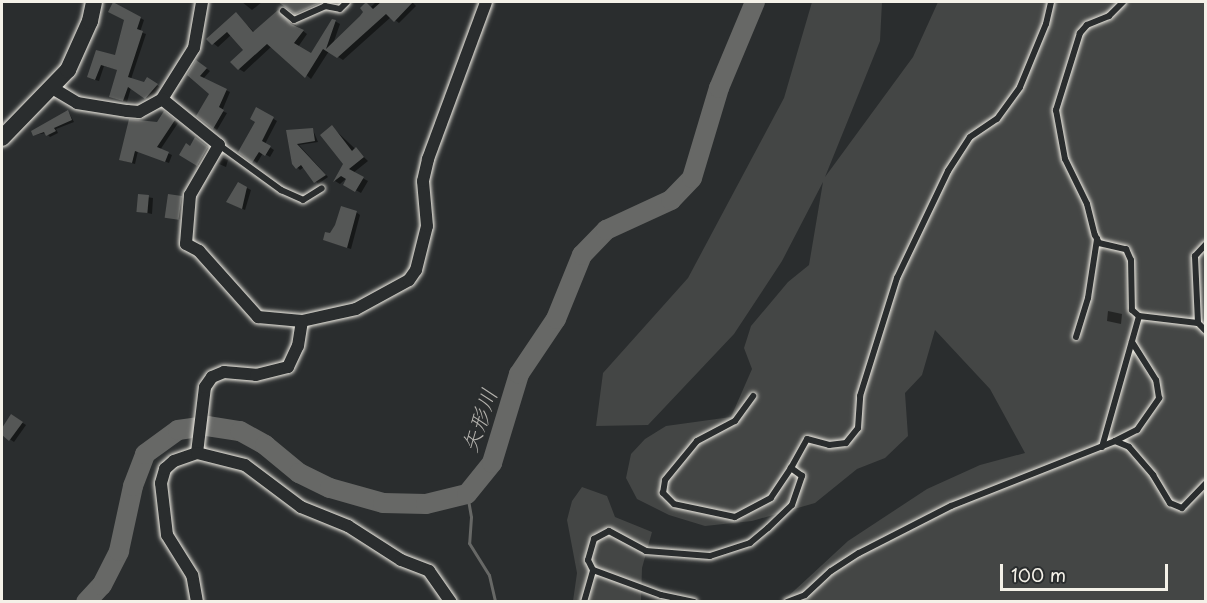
<!DOCTYPE html>
<html>
<head>
<meta charset="utf-8">
<style>
  body { margin:0 }
  #map { position:relative; width:1207px; height:603px; overflow:hidden; background:#2a2d2e; font-family:"Playpen Sans","Klee One",sans-serif }
  div>[style] { position:absolute }
  .green>* { inset:0; background:#444645 }
  .shadow>* { inset:0; background:#0007 }
  .stream>* { height:3px; margin:-1.5px; padding:0 1.5px; transform-origin:1.5px; border-radius:1.5px; background:#676866 }
  .river>* { height:20px; margin:-10px; padding:0 10px; transform-origin:10px; border-radius:10px; background:#676866 }
  .building>* { inset:0; background:#555756; transform-origin:0 0 }
  .roads { filter:drop-shadow(0 0 2px #f4f1e8) drop-shadow(0 0 2px #f4f1e8) }
  .lane>* { height:6px; margin:-3px; padding:0 3px; transform-origin:3px; border-radius:3px; background:#2a2d2e }
  .street>* { height:12px; margin:-6px; padding:0 6px; transform-origin:6px; border-radius:6px; background:#2a2d2e }
  .secondary>* { height:16px; margin:-8px; padding:0 8px; transform-origin:8px; border-radius:8px; background:#2a2d2e }
  span { translate:-50% -50%; white-space:nowrap; text-align:center; line-height:1.15; -webkit-text-stroke:4.5px #2a2d2e; paint-order:stroke }
  .water-label { font-size:22px; color:#b5b3ae; font-style:italic }
  .frame { position:absolute; inset:0; border:3px solid #f4f1e8; pointer-events:none }
  .scale { position:absolute; left:1000px; top:564px; width:168px; height:27px; box-sizing:border-box; border:3px solid #f4f1e8; border-top:0; padding-left:8px; font-size:18px; line-height:21px; white-space:nowrap; color:#f4f1e8; -webkit-text-stroke:4px #2a2d2e; paint-order:stroke }
</style>
</head>
<body>
<div id="map">
  <div class="green">
    <div style="clip-path:polygon(812px 2px,882px 2px,880px 41px,825px 177px,913px 57px,938px 2px,1205px 2px,1205px 601px,783px 601px,848px 541px,927px 489px,980px 465px,1025px 453px,990px 389px,935px 330px,922px 375px,905px 393px,908px 436px,885px 458px,857px 469px,815px 503px,752px 521px,705px 526px,669px 515px,637px 499px,626px 478px,631px 454px,645px 439px,666px 426px,731px 417px,752px 369px,744px 348px,751px 326px,788px 282px,809px 265px,823px 182px,782px 261px,734px 334px,648px 425px,596px 426px,603px 373px,688px 278px,784px 98px)"></div>
    <div style="clip-path:polygon(582px 487px,607px 496px,615px 517px,652px 532px,642px 568px,641px 601px,573px 601px,577px 573px,567px 520px,572px 501px)"></div>
  </div>
  <div class="shadow">
    <div style="clip-path:polygon(242px 2px,262px 2px,252px 10px)"></div>
    <div style="clip-path:polygon(280px 2px,344px 2px,323px 3px,300px 15px)"></div>
    <div style="clip-path:polygon(376px 2px,412px 2px,416px 6px,399px 23px,391px 17px,343px 60px,329px 51px,311px 79px,272px 46px,244px 72px,239px 69px,245px 50px,231px 35px,218px 47px,208px 39px,236px 14px,255px 33px,278px 12px,307px 34px,298px 47px,311px 55px,333px 20px,340px 24px,333px 44px)"></div>
    <div style="clip-path:polygon(114px 3px,144px 20px,140px 32px,146px 34px,131px 79px,145px 83px,148px 79px,160px 87px,150px 100px,131px 88px,127px 102px,114px 98px,119px 70px,104px 66px,99px 81px,92px 79px,97px 52px,116px 56px,126px 20px)"></div>
    <div style="clip-path:polygon(200px 64px,210px 71px,203px 79px,230px 92px,222px 111px,227px 113px,217px 130px,198px 116px,211px 94px,189px 75px)"></div>
    <div style="clip-path:polygon(257px 109px,277px 121px,265px 144px,274px 150px,270px 157px,263px 153px,257px 163px,240px 152px,257px 122px)"></div>
    <div style="clip-path:polygon(68px 111px,74px 122px,56px 129px,58px 133px,50px 137px,46px 133px,34px 135px)"></div>
    <div style="clip-path:polygon(168px 115px,178px 123px,160px 150px,172px 155px,169px 163px,138px 151px,135px 164px,121px 160px)"></div>
    <div style="clip-path:polygon(332px 127px,368px 161px,353px 173px,368px 181px,361px 193px,345px 184px,349px 176px,340px 184px,335px 181px,345px 164px)"></div>
    <div style="clip-path:polygon(313px 130px,318px 142px,299px 145px,328px 177px,318px 184px,304px 167px,300px 170px,293px 163px,288px 131px)"></div>
    <div style="clip-path:polygon(199px 141px,211px 150px,202px 167px,181px 155px)"></div>
    <div style="clip-path:polygon(223px 158px,228px 160px,226px 167px,219px 164px)"></div>
    <div style="clip-path:polygon(247px 188px,251px 190px,245px 210px,232px 204px)"></div>
    <div style="clip-path:polygon(140px 196px,153px 198px,152px 214px,139px 211px)"></div>
    <div style="clip-path:polygon(181px 197px,185px 199px,183px 220px,167px 217px)"></div>
    <div style="clip-path:polygon(356px 212px,360px 215px,351px 249px,324px 240px)"></div>
    <div style="clip-path:polygon(1108px 311px,1122px 314px,1121px 324px,1107px 321px)"></div>
    <div style="clip-path:polygon(12px 416px,26px 425px,14px 442px,2px 434px)"></div>
  </div>
  <div class="stream">
    <div style="left:467px;top:494px;width:23px;rotate:80deg"></div>
    <div style="left:471px;top:517px;width:26px;rotate:94deg"></div>
    <div style="left:469px;top:543px;width:38px;rotate:58deg"></div>
    <div style="left:489px;top:575px;width:28px;rotate:77deg"></div>
  </div>
  <div class="river">
    <div style="left:86px;top:602px;width:23px;rotate:-47deg"></div>
    <div style="left:102px;top:585px;width:38px;rotate:-63deg"></div>
    <div style="left:119px;top:551px;width:66px;rotate:-77.8deg"></div>
    <div style="left:133px;top:486px;width:34px;rotate:-69deg"></div>
    <div style="left:145px;top:454px;width:41px;rotate:-36deg"></div>
    <div style="left:178px;top:430px;width:29px;rotate:-8deg"></div>
    <div style="left:207px;top:426px;width:33px;rotate:9deg"></div>
    <div style="left:240px;top:431px;width:29px;rotate:29deg"></div>
    <div style="left:265px;top:445px;width:44px;rotate:39.5deg"></div>
    <div style="left:299px;top:473px;width:34px;rotate:26deg"></div>
    <div style="left:330px;top:488px;width:55px;rotate:15.8deg"></div>
    <div style="left:383px;top:503px;width:43px;rotate:1.3deg"></div>
    <div style="left:426px;top:504px;width:42px;rotate:-13.7deg"></div>
    <div style="left:467px;top:494px;width:40px;rotate:-51deg"></div>
    <div style="left:492px;top:463px;width:93px;rotate:-73.1deg"></div>
    <div style="left:519px;top:374px;width:66px;rotate:-56.1deg"></div>
    <div style="left:556px;top:319px;width:69px;rotate:-67.9deg"></div>
    <div style="left:582px;top:255px;width:35px;rotate:-46deg"></div>
    <div style="left:606px;top:230px;width:72px;rotate:-24.8deg"></div>
    <div style="left:671px;top:200px;width:30px;rotate:-46deg"></div>
    <div style="left:692px;top:178px;width:94px;rotate:-73.3deg"></div>
    <div style="left:719px;top:88px;width:93px;rotate:-67.3deg"></div>
  </div>
  <div class="building">
    <div style="clip-path:polygon(113px 2px,141px 17px,137px 29px,143px 31px,128px 77px,144px 82px,147px 77px,158px 84px,145px 99px,128px 87px,123px 101px,109px 97px,117px 70px,101px 65px,95px 80px,87px 77px,96px 50px,115px 55px,124px 20px,108px 12px)"></div>
    <div style="clip-path:polygon(278px 2px,322px 2px,295px 14px)"></div>
    <div style="clip-path:polygon(366px 2px,373px 9px,381px 2px,413px 2px,394px 22px,386px 14px,337px 58px,323px 49px,305px 78px,267px 44px,238px 70px,230px 62px,243px 50px,227px 32px,212px 45px,206px 39px,236px 12px,253px 32px,278px 10px,291px 24px,304px 30px,294px 43px,311px 53px,332px 19px,336px 20px,326px 49px,360px 16px,363px 12px,360px 8px)"></div>
    <div style="clip-path:polygon(196px 60px,207px 68px,200px 76px,227px 89px,219px 107px,224px 110px,213px 129px,196px 116px,209px 94px,187px 75px)"></div>
    <div style="clip-path:polygon(256px 107px,274px 117px,262px 141px,271px 146px,265px 156px,259px 152px,252px 163px,238px 152px,255px 122px,250px 119px)"></div>
    <div style="clip-path:polygon(68px 110px,72px 120px,54px 128px,56px 131px,46px 136px,44px 132px,33px 136px,31px 131px)"></div>
    <div style="clip-path:polygon(164px 111px,175px 120px,157px 147px,169px 152px,165px 162px,135px 151px,132px 163px,119px 160px,129px 119px,157px 122px)"></div>
    <div style="clip-path:polygon(332px 125px,352px 151px,356px 147px,364px 157px,349px 169px,364px 177px,355px 192px,343px 185px,346px 179px,341px 176px,333px 182px,343px 164px,320px 135px)"></div>
    <div style="clip-path:polygon(313px 128px,315px 141px,297px 144px,326px 175px,314px 183px,301px 165px,296px 169px,292px 164px,286px 130px)"></div>
    <div style="clip-path:polygon(195px 137px,208px 147px,197px 166px,179px 155px,186px 143px,190px 146px)"></div>
    <div style="clip-path:polygon(238px 182px,247px 187px,242px 209px,226px 202px)"></div>
    <div style="left:138px;top:194px;width:11px;height:18px;rotate:5deg"></div>
    <div style="left:168px;top:194px;width:14px;height:24px;rotate:8deg"></div>
    <div style="clip-path:polygon(341px 206px,357px 211px,347px 248px,323px 240px,325px 232px,330px 233px,335px 225px)"></div>
    <div style="clip-path:polygon(11px 414px,23px 422px,9px 441px,2px 435px,2px 428px)"></div>
  </div>
  <div class="roads">
    <div class="lane">
      <div style="left:1123px;top:2px;width:20px;rotate:135deg"></div>
      <div style="left:1109px;top:16px;width:24px;rotate:158deg"></div>
      <div style="left:1087px;top:25px;width:11px;rotate:131deg"></div>
      <div style="left:1080px;top:33px;width:81px;rotate:107.3deg"></div>
      <div style="left:1056px;top:110px;width:50px;rotate:79.6deg"></div>
      <div style="left:1065px;top:159px;width:50px;rotate:63.9deg"></div>
      <div style="left:1087px;top:204px;width:32px;rotate:76deg"></div>
      <div style="left:1095px;top:235px;width:9px;rotate:63deg"></div>
      <div style="left:1099px;top:243px;width:28px;rotate:13deg"></div>
      <div style="left:1126px;top:249px;width:12px;rotate:66deg"></div>
      <div style="left:1131px;top:260px;width:50px;rotate:88.9deg"></div>
      <div style="left:1132px;top:310px;width:9px;rotate:41deg"></div>
      <div style="left:283px;top:11px;width:14px;rotate:39deg"></div>
      <div style="left:294px;top:20px;width:34px;rotate:-24deg"></div>
      <div style="left:325px;top:6px;width:15px;rotate:11deg"></div>
      <div style="left:340px;top:9px;width:10px;rotate:-45deg"></div>
      <div style="left:219px;top:145px;width:77px;rotate:36deg"></div>
      <div style="left:281px;top:190px;width:24px;rotate:24deg"></div>
      <div style="left:303px;top:200px;width:22px;rotate:-32deg"></div>
      <div style="left:1198px;top:323px;width:11px;rotate:45deg"></div>
      <div style="left:1076px;top:337px;width:41px;rotate:-72.9deg"></div>
      <div style="left:1088px;top:298px;width:60px;rotate:-81.3deg"></div>
      <div style="left:1115px;top:441px;width:25px;rotate:-27deg"></div>
      <div style="left:1137px;top:430px;width:39px;rotate:-55deg"></div>
      <div style="left:1159px;top:398px;width:18px;rotate:-99deg"></div>
      <div style="left:1156px;top:380px;width:45px;rotate:-122.3deg"></div>
      <div style="left:1102px;top:447px;width:136px;rotate:-74.2deg"></div>
      <div style="left:1139px;top:316px;width:59px;rotate:6.8deg"></div>
      <div style="left:1198px;top:323px;width:67px;rotate:-92.6deg"></div>
      <div style="left:1195px;top:256px;width:16px;rotate:-47deg"></div>
      <div style="left:791px;top:468px;width:33px;rotate:-61deg"></div>
      <div style="left:807px;top:439px;width:23px;rotate:15deg"></div>
      <div style="left:829px;top:445px;width:17px;rotate:-7deg"></div>
      <div style="left:846px;top:443px;width:19px;rotate:-51deg"></div>
      <div style="left:858px;top:428px;width:32px;rotate:-86deg"></div>
      <div style="left:860px;top:396px;width:124px;rotate:-72.6deg"></div>
      <div style="left:897px;top:278px;width:119px;rotate:-64.5deg"></div>
      <div style="left:948px;top:171px;width:40px;rotate:-57.1deg"></div>
      <div style="left:970px;top:137px;width:32px;rotate:-34deg"></div>
      <div style="left:997px;top:119px;width:39px;rotate:-54deg"></div>
      <div style="left:1020px;top:87px;width:68px;rotate:-67.6deg"></div>
      <div style="left:1046px;top:24px;width:23px;rotate:-77deg"></div>
      <div style="left:584px;top:602px;width:33px;rotate:-74deg"></div>
      <div style="left:694px;top:602px;width:34px;rotate:-168deg"></div>
      <div style="left:661px;top:595px;width:72px;rotate:-159.8deg"></div>
      <div style="left:593px;top:570px;width:11px;rotate:-117deg"></div>
      <div style="left:588px;top:560px;width:22px;rotate:-74deg"></div>
      <div style="left:594px;top:539px;width:17px;rotate:-28deg"></div>
      <div style="left:609px;top:531px;width:42px;rotate:28.4deg"></div>
      <div style="left:646px;top:551px;width:64px;rotate:4.5deg"></div>
      <div style="left:710px;top:556px;width:42px;rotate:-18deg"></div>
      <div style="left:750px;top:543px;width:23px;rotate:-40deg"></div>
      <div style="left:768px;top:528px;width:33px;rotate:-44deg"></div>
      <div style="left:792px;top:505px;width:31px;rotate:-71deg"></div>
      <div style="left:802px;top:476px;width:14px;rotate:-144deg"></div>
      <div style="left:791px;top:468px;width:36px;rotate:124deg"></div>
      <div style="left:771px;top:498px;width:41px;rotate:152.2deg"></div>
      <div style="left:735px;top:517px;width:62px;rotate:-168deg"></div>
      <div style="left:674px;top:504px;width:16px;rotate:-135deg"></div>
      <div style="left:663px;top:493px;width:13px;rotate:-81deg"></div>
      <div style="left:665px;top:480px;width:50px;rotate:-50.6deg"></div>
      <div style="left:697px;top:441px;width:43px;rotate:-27.8deg"></div>
      <div style="left:735px;top:421px;width:31px;rotate:-54deg"></div>
      <div style="left:787px;top:602px;width:19px;rotate:-21deg"></div>
      <div style="left:805px;top:595px;width:35px;rotate:-43deg"></div>
      <div style="left:831px;top:571px;width:33px;rotate:-33deg"></div>
      <div style="left:859px;top:553px;width:103px;rotate:-27.1deg"></div>
      <div style="left:951px;top:506px;width:176px;rotate:-21.6deg"></div>
      <div style="left:1115px;top:441px;width:15px;rotate:23deg"></div>
      <div style="left:1129px;top:447px;width:37px;rotate:49deg"></div>
      <div style="left:1153px;top:475px;width:33px;rotate:59deg"></div>
      <div style="left:1170px;top:503px;width:13px;rotate:23deg"></div>
      <div style="left:1182px;top:508px;width:35px;rotate:-46deg"></div>
    </div>
    <div class="street">
      <div style="left:54px;top:89px;width:27px;rotate:31deg"></div>
      <div style="left:77px;top:103px;width:51px;rotate:9.1deg"></div>
      <div style="left:127px;top:111px;width:12px;rotate:5deg"></div>
      <div style="left:139px;top:112px;width:26px;rotate:-29deg"></div>
      <div style="left:162px;top:99px;width:60px;rotate:-57.9deg"></div>
      <div style="left:194px;top:48px;width:47px;rotate:-80.1deg"></div>
      <div style="left:162px;top:99px;width:73px;rotate:38.9deg"></div>
      <div style="left:219px;top:145px;width:58px;rotate:120.1deg"></div>
      <div style="left:190px;top:195px;width:49px;rotate:94.7deg"></div>
      <div style="left:186px;top:244px;width:15px;rotate:28deg"></div>
      <div style="left:199px;top:251px;width:89px;rotate:48.2deg"></div>
      <div style="left:258px;top:317px;width:44px;rotate:5.2deg"></div>
      <div style="left:302px;top:321px;width:55px;rotate:-12.5deg"></div>
      <div style="left:356px;top:309px;width:60px;rotate:-28.7deg"></div>
      <div style="left:409px;top:280px;width:12px;rotate:-55deg"></div>
      <div style="left:416px;top:270px;width:45px;rotate:-76deg"></div>
      <div style="left:427px;top:226px;width:45px;rotate:-95.1deg"></div>
      <div style="left:423px;top:181px;width:23px;rotate:-77deg"></div>
      <div style="left:428px;top:159px;width:167px;rotate:-69.7deg"></div>
      <div style="left:197px;top:453px;width:66px;rotate:-83.1deg"></div>
      <div style="left:205px;top:387px;width:12px;rotate:-55deg"></div>
      <div style="left:212px;top:377px;width:13px;rotate:-23deg"></div>
      <div style="left:224px;top:372px;width:32px;rotate:5deg"></div>
      <div style="left:256px;top:375px;width:33px;rotate:-14deg"></div>
      <div style="left:288px;top:367px;width:23px;rotate:-65deg"></div>
      <div style="left:298px;top:346px;width:25px;rotate:-81deg"></div>
      <div style="left:197px;top:602px;width:27px;rotate:-100deg"></div>
      <div style="left:192px;top:575px;width:47px;rotate:-122deg"></div>
      <div style="left:167px;top:535px;width:52px;rotate:-96.6deg"></div>
      <div style="left:161px;top:483px;width:15px;rotate:-74deg"></div>
      <div style="left:165px;top:469px;width:12px;rotate:-42deg"></div>
      <div style="left:174px;top:461px;width:24px;rotate:-19deg"></div>
      <div style="left:197px;top:453px;width:49px;rotate:14deg"></div>
      <div style="left:245px;top:465px;width:70px;rotate:36.9deg"></div>
      <div style="left:301px;top:507px;width:51px;rotate:22deg"></div>
      <div style="left:348px;top:526px;width:63px;rotate:32.7deg"></div>
      <div style="left:401px;top:560px;width:30px;rotate:21deg"></div>
      <div style="left:429px;top:571px;width:38px;rotate:55deg"></div>
    </div>
    <div class="secondary">
      <div style="left:2px;top:138px;width:95px;rotate:-45.9deg"></div>
      <div style="left:68px;top:70px;width:54px;rotate:-65.8deg"></div>
      <div style="left:90px;top:21px;width:19px;rotate:-78deg"></div>
    </div>
  </div>
  <div class="water-label">
    <span style="left:478px;top:420px;rotate:-71deg">矢形川</span>
  </div>
  <div class="frame"></div>
  <div class="scale">100 m</div>
</div>
</body>
</html>
